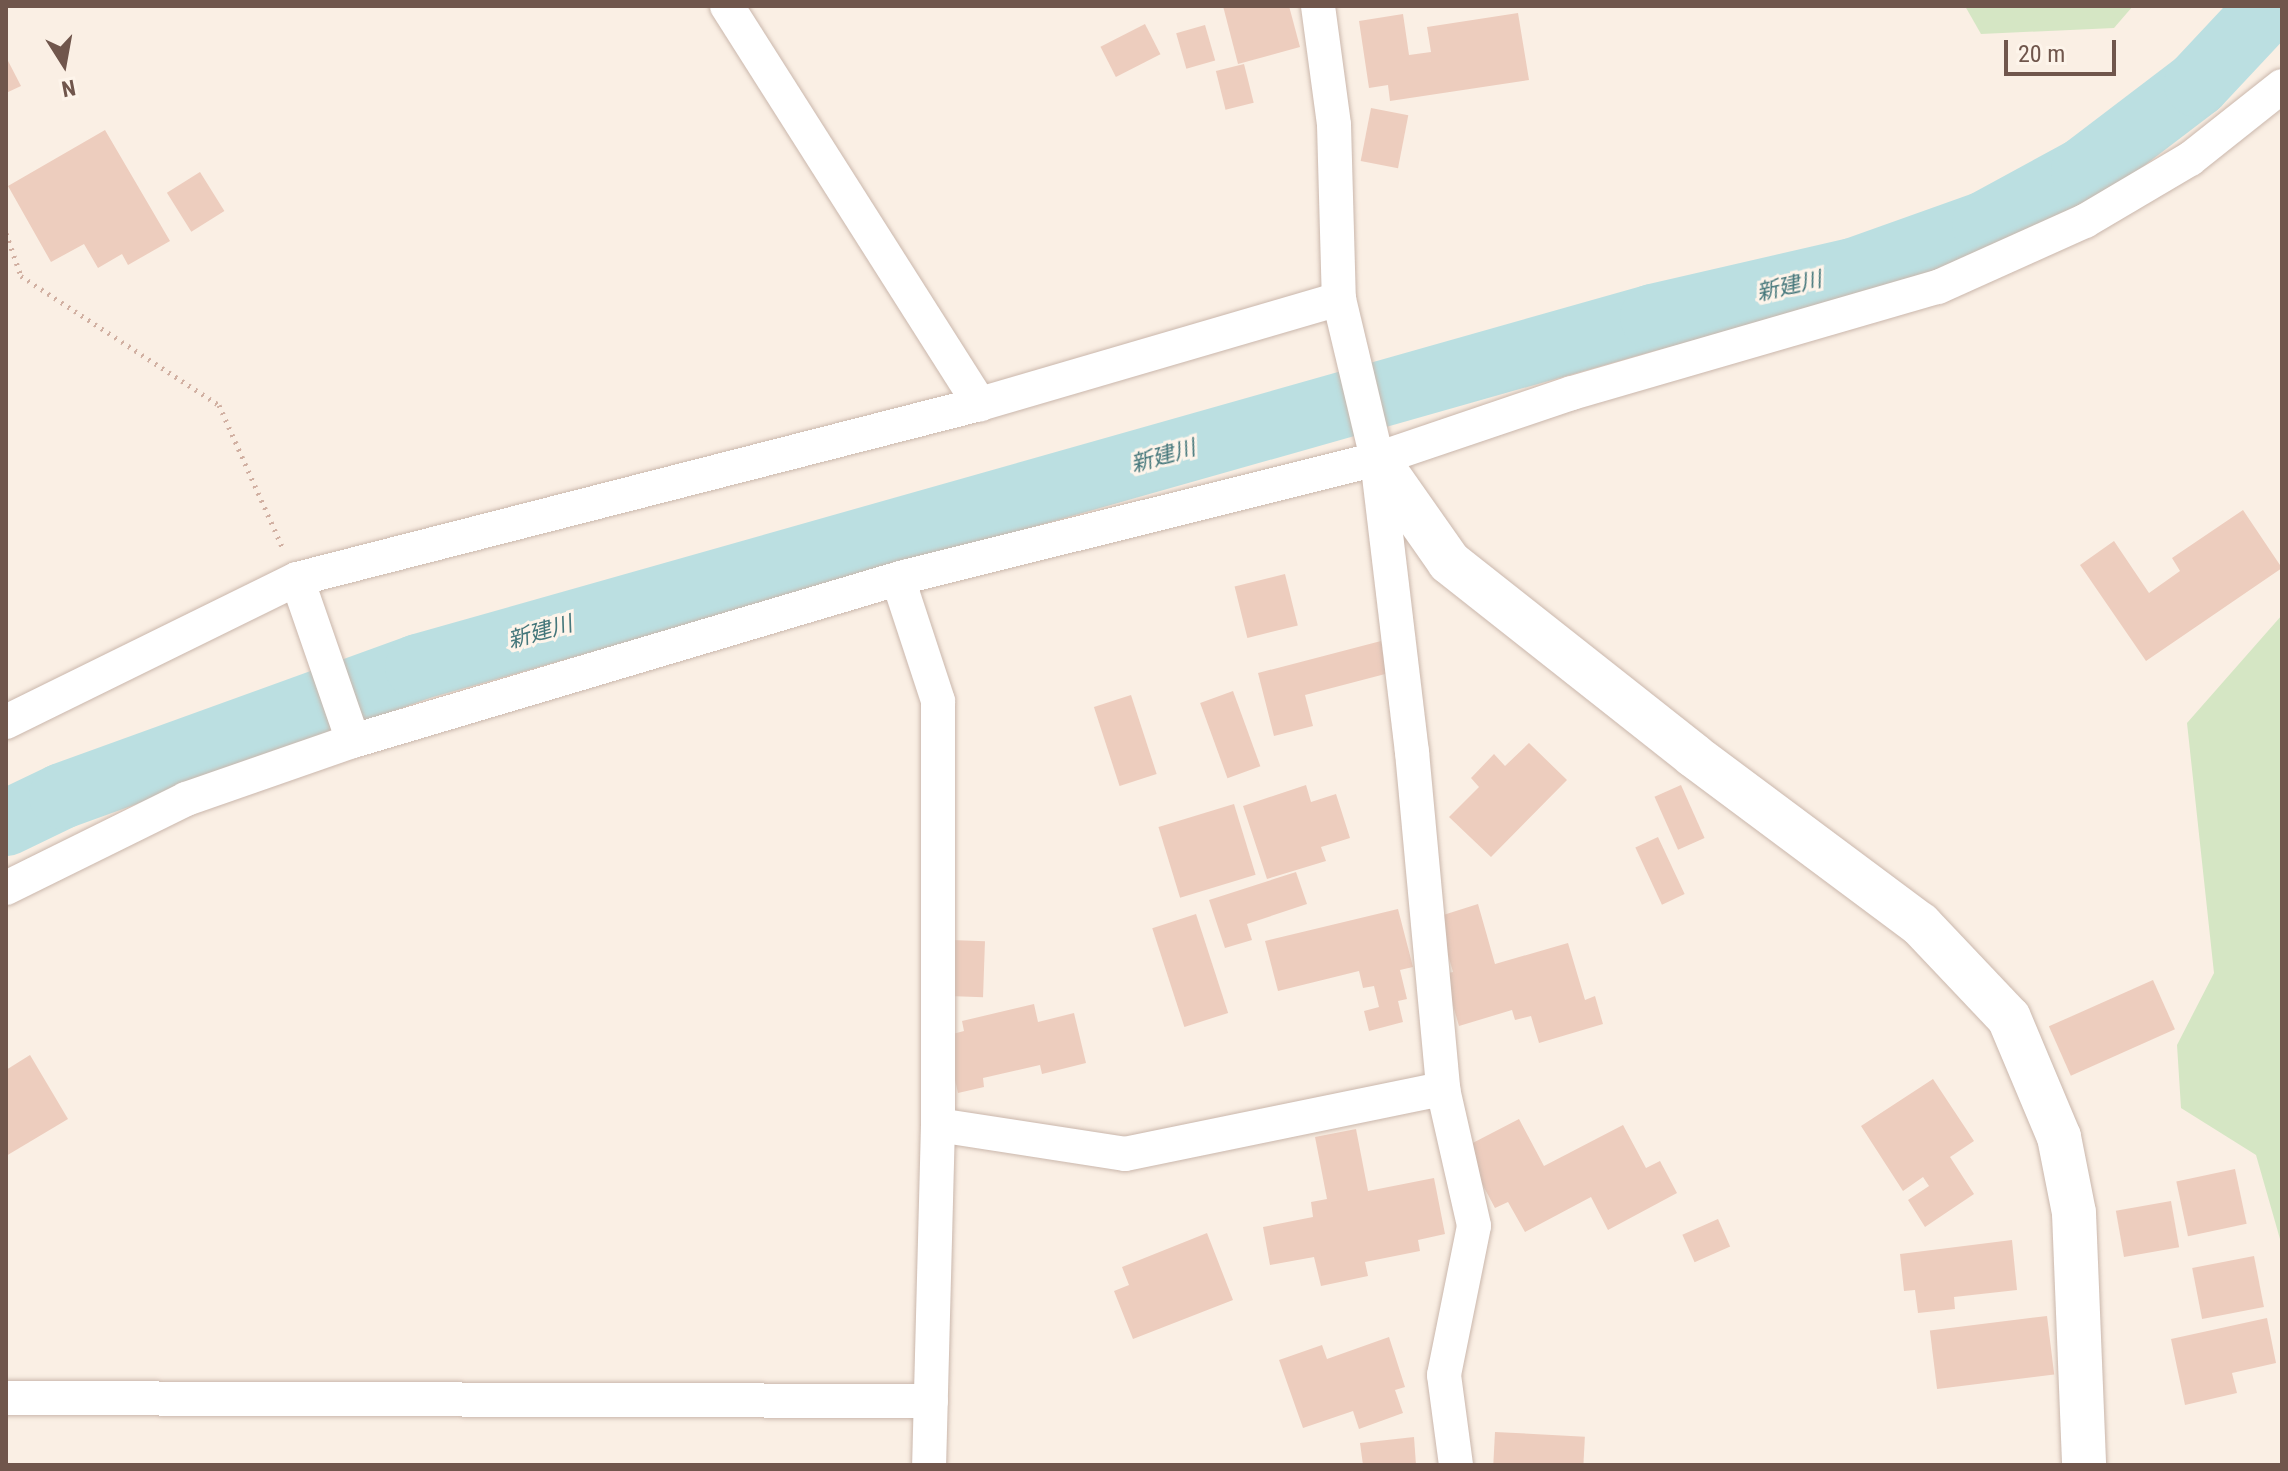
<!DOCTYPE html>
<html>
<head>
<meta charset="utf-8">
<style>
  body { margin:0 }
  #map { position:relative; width:2288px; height:1471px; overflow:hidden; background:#faefe4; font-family:"Roboto Condensed","Noto Sans JP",sans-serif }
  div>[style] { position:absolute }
  .green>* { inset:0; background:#d5e6c4 }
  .river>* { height:66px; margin:-33px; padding:0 33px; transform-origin:33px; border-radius:33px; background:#bbdfe1 }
  .building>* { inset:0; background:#edcdbe; transform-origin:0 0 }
  .path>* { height:5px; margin-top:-2.5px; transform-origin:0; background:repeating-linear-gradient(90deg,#d1b0a2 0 2px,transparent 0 8px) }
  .roads { filter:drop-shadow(0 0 2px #cab7ac) drop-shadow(0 0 2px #cab7ac) }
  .street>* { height:34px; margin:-17px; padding:0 17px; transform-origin:17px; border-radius:17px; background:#fff }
  .secondary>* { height:44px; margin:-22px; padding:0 22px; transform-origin:22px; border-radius:22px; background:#fff }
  span { translate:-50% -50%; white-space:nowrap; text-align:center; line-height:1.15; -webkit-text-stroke:6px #fdf4ea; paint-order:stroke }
  .water-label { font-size:22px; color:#45777b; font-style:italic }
  .frame { position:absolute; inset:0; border:8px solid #70564c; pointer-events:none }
  .north { position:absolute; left:24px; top:24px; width:80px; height:80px; -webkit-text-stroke:6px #fdf4ea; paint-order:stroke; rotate:169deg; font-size:22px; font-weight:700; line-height:32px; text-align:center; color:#70564c }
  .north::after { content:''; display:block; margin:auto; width:28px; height:36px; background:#70564c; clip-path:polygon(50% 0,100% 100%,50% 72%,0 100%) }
  .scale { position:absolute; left:2004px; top:40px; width:112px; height:36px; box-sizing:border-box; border:4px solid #70564c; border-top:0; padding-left:10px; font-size:24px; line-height:28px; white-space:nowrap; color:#70564c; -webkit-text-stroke:6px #fdf4ea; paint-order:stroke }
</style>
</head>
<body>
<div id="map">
  <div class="green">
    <div style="clip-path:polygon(1965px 6px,2133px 6px,2114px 28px,1981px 34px)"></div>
    <div style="clip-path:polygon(2282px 615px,2282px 1246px,2256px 1155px,2181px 1108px,2177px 1045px,2214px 973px,2187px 723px)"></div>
  </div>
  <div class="river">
    <div style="left:6px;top:823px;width:62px;rotate:-25.7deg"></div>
    <div style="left:62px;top:796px;width:379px;rotate:-19.9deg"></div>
    <div style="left:418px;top:667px;width:1284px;rotate:-15.82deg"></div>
    <div style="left:1653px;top:317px;width:205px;rotate:-13deg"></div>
    <div style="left:1853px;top:271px;width:140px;rotate:-19.6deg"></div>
    <div style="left:1985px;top:224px;width:113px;rotate:-28.6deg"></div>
    <div style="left:2084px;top:170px;width:142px;rotate:-37.3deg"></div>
    <div style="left:2197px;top:84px;width:107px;rotate:-46.9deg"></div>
  </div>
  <div class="building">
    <div style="clip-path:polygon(1223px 6px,1289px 6px,1300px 47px,1238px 64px)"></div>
    <div style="clip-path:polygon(1518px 13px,1529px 80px,1390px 101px,1388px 85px,1369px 88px,1359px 21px,1403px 14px,1409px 55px,1431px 52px,1427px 27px)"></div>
    <div style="left:1145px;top:24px;width:34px;height:50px;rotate:63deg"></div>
    <div style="left:1205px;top:25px;width:37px;height:30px;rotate:74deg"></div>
    <div style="clip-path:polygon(6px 57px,21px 86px,6px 93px)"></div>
    <div style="left:1244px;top:64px;width:40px;height:29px;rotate:76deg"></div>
    <div style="left:1371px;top:108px;width:38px;height:54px;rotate:11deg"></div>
    <div style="clip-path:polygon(105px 130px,170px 241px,128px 265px,122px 254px,98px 268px,84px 244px,51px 262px,8px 186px)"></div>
    <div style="left:200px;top:172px;width:46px;height:39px;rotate:58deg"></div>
    <div style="clip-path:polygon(2243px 510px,2282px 568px,2146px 661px,2080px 565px,2114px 541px,2149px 593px,2180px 571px,2172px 558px)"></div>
    <div style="left:1285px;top:574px;width:53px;height:52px;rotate:76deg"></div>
    <div style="clip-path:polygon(1381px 641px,1389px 673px,1305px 695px,1313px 726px,1274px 736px,1258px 673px)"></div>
    <div style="left:1233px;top:691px;width:80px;height:35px;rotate:70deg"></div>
    <div style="left:1131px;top:695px;width:83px;height:39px;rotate:72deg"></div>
    <div style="clip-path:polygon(1529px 743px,1567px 780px,1491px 857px,1449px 817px,1479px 787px,1471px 778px,1494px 754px,1505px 766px)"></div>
    <div style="clip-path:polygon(1306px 785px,1311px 802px,1336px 794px,1350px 838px,1321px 847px,1326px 861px,1267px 879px,1243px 806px)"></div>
    <div style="left:1681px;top:785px;width:58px;height:29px;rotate:66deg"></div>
    <div style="left:1234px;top:804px;width:74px;height:79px;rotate:73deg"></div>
    <div style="left:1658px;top:837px;width:63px;height:25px;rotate:65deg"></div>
    <div style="clip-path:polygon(1296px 872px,1307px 904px,1247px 924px,1252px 940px,1225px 948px,1209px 900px)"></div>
    <div style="clip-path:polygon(1478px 904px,1495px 964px,1568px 943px,1585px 1000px,1595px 996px,1603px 1024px,1539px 1043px,1531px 1016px,1515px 1020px,1512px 1010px,1459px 1026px,1444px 974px,1453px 972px,1437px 917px)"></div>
    <div style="clip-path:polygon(1398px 909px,1413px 967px,1400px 970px,1407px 999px,1398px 1001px,1403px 1022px,1369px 1031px,1364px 1011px,1379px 1007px,1374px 986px,1363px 988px,1359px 971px,1278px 991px,1265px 941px)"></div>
    <div style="left:1196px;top:914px;width:104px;height:46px;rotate:72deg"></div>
    <div style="left:951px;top:940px;width:34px;height:56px;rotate:2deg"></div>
    <div style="left:2153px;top:980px;width:54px;height:114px;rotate:66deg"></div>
    <div style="clip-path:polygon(1034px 1004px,1038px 1022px,1074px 1013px,1086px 1063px,1042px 1074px,1040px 1065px,983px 1078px,984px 1087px,958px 1093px,945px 1036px,964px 1031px,962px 1021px)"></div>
    <div style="clip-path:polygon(30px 1055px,68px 1119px,6px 1156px,6px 1070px)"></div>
    <div style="clip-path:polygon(1933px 1079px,1974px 1141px,1950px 1157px,1974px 1194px,1925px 1227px,1908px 1200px,1929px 1186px,1923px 1177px,1903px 1191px,1861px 1126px)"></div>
    <div style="clip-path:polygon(1519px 1119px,1544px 1166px,1623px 1125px,1646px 1168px,1660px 1161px,1677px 1193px,1608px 1230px,1591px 1197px,1525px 1232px,1508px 1202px,1495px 1208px,1463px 1148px)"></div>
    <div style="clip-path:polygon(1356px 1129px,1368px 1191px,1434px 1178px,1445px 1234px,1418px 1240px,1420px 1251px,1365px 1262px,1368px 1276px,1321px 1286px,1314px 1257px,1270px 1265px,1263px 1227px,1313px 1217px,1311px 1202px,1327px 1199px,1315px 1137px)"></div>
    <div style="left:2235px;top:1169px;width:56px;height:60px;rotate:78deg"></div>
    <div style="left:2171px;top:1201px;width:47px;height:56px;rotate:80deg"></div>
    <div style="left:1718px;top:1219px;width:30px;height:39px;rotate:66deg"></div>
    <div style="clip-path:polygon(1207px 1233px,1233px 1300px,1133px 1339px,1114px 1291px,1129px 1285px,1122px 1267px)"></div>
    <div style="clip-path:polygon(2012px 1240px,2017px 1290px,1954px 1297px,1955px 1309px,1918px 1313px,1915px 1290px,1904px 1291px,1900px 1254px)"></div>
    <div style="left:2254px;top:1256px;width:52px;height:63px;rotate:79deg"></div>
    <div style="left:2047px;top:1316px;width:59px;height:118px;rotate:83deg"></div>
    <div style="clip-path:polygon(2267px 1318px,2276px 1363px,2232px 1373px,2237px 1393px,2185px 1405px,2171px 1339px)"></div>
    <div style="clip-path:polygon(1389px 1337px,1405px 1387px,1395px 1390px,1403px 1413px,1359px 1429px,1353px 1411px,1303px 1428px,1279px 1360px,1322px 1345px,1327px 1359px)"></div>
    <div style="left:1495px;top:1432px;width:90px;height:33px;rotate:3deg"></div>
    <div style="clip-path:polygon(1414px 1437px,1416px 1465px,1363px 1465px,1360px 1443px)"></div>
  </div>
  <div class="path">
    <div style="left:6px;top:233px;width:46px;rotate:70.8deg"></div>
    <div style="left:21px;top:276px;width:236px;rotate:33.1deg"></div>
    <div style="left:219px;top:405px;width:158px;rotate:66deg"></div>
  </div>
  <div class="roads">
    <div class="street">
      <div style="left:727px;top:6px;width:472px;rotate:57.6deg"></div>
      <div style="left:1318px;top:6px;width:120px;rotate:82.3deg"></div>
      <div style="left:1334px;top:125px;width:174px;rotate:88.4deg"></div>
      <div style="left:1339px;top:299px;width:164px;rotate:76.6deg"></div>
      <div style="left:1377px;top:459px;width:295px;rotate:83.2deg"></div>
      <div style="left:1412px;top:752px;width:338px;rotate:84.7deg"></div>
      <div style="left:1443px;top:1089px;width:140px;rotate:77.2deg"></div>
      <div style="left:1474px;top:1226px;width:152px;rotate:101.4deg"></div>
      <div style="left:1444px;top:1375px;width:91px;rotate:82.4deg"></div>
      <div style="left:297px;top:579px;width:171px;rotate:70.9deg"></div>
      <div style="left:898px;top:579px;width:128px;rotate:71.8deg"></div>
      <div style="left:938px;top:701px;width:424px;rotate:90deg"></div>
      <div style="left:938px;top:1125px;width:340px;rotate:91.5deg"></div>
      <div style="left:6px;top:722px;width:324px;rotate:-26.2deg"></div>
      <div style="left:297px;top:579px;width:705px;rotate:-14.37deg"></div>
      <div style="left:980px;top:404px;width:374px;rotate:-16.3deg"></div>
      <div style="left:6px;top:888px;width:201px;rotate:-26.3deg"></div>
      <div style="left:186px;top:799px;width:177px;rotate:-19.2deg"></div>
      <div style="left:353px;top:741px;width:575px;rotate:-16.58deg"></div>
      <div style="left:904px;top:577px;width:487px;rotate:-14deg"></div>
      <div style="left:1377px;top:459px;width:206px;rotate:-18.7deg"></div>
      <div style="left:1572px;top:393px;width:381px;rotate:-16.2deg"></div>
      <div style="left:1938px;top:287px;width:161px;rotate:-24.2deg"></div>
      <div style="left:2085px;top:221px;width:122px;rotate:-30.6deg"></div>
      <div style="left:2190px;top:159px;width:117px;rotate:-38.4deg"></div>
      <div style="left:938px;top:1125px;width:189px;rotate:8.8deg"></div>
      <div style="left:1125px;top:1154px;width:325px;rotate:-11.6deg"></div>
      <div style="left:6px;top:1398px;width:925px;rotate:0.19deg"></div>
    </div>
    <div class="secondary">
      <div style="left:1377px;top:459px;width:126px;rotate:55deg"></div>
      <div style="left:1449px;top:562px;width:311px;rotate:38.3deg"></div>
      <div style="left:1693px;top:755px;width:283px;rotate:36.7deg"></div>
      <div style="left:1920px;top:924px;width:129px;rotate:46.6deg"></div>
      <div style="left:2009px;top:1018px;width:129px;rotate:67.2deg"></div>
      <div style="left:2059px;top:1137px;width:77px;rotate:78.8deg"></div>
      <div style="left:2074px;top:1213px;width:252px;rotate:87.7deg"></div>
    </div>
  </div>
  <div class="water-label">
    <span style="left:1789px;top:286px;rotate:-13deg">新建川</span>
    <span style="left:1163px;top:456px;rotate:-16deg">新建川</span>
    <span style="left:540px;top:632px;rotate:-16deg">新建川</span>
  </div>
  <div class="frame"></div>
  <div class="north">N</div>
  <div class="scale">20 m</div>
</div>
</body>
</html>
